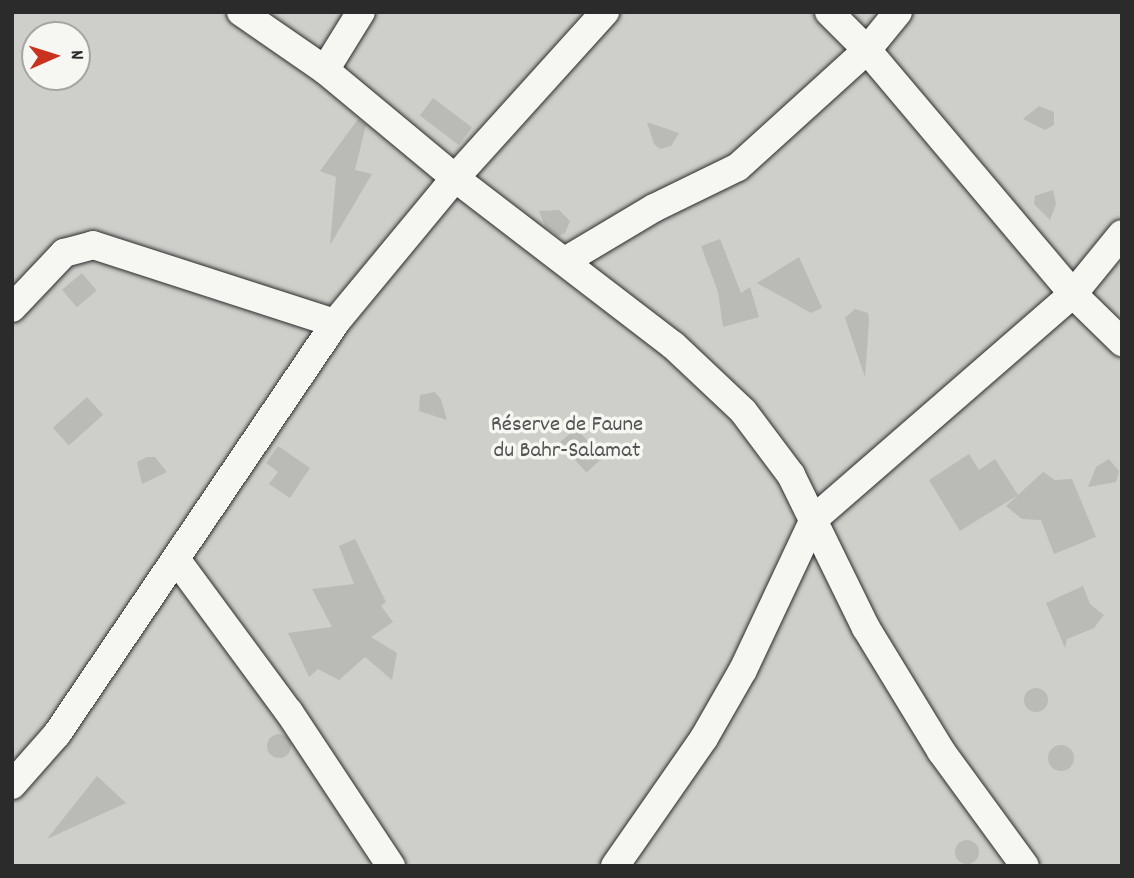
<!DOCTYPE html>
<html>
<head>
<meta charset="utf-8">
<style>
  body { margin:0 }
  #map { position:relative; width:1134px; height:878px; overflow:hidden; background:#eeeeea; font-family:Dekko,sans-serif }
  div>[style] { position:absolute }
  .green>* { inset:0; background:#cececa }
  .building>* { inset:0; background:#babab7; transform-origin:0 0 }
  .round { border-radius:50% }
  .roads { filter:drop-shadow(0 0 2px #2b2b2b) drop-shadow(0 0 2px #2b2b2b) }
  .minor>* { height:28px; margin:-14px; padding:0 14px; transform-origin:14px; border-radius:14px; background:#f6f6f2 }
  span { translate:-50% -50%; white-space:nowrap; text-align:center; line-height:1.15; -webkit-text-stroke:7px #f6f6f2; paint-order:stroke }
  .park-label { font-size:23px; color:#545453 }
  .frame { position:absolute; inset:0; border:14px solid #2b2b2b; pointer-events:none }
  .north { position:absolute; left:21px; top:21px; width:70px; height:70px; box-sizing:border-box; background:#f6f6f2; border:2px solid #a5a5a2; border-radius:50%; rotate:87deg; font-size:19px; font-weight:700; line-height:28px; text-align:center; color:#2b2b2b }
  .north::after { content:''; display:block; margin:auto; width:24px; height:32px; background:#c8321e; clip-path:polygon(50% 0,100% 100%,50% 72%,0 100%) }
</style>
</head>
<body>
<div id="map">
  <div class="green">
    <div style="clip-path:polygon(evenodd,12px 12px,1122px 12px,1122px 866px,12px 866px,12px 12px,35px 35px,77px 35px,77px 77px,35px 77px,35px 35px)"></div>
  </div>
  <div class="building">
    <div style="left:433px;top:98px;width:49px;height:22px;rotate:37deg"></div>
    <div style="clip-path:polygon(1039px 106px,1054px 112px,1054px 125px,1045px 130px,1023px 119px)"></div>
    <div style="clip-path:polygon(358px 119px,366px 125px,355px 170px,372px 174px,330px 245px,336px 177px,320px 171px)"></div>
    <div style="clip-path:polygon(647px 122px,679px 133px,671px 146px,660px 149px,654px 144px)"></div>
    <div style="clip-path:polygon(1053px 190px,1056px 204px,1050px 220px,1034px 204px,1035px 196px)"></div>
    <div style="clip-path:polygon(559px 210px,570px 221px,565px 233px,558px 236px,545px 226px,539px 211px)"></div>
    <div style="clip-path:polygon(720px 239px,741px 293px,750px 287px,759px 317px,723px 327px,718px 292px,701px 246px)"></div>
    <div style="clip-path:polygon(799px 257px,822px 308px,811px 313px,757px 283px)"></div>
    <div style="left:82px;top:273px;width:23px;height:26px;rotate:50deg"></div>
    <div style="clip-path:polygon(855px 309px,868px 313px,869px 321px,865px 377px,845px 318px)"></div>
    <div style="clip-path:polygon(435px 392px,441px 399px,447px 420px,419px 411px,420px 395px)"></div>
    <div style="left:87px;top:397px;width:24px;height:46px;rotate:48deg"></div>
    <div style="left:576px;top:428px;width:40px;height:22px;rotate:48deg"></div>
    <div style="clip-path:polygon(278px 446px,310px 468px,290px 498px,269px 484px,278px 472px,266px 463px)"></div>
    <div style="clip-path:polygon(969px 454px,979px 470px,995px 459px,1018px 495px,1043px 472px,1055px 480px,1072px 479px,1096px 537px,1054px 554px,1041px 520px,1022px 519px,1006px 506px,1018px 495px,960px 531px,929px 480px)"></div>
    <div style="clip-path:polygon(147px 457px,155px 457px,167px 472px,142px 484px,137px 462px)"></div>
    <div style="clip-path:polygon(1109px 459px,1119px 471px,1116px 482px,1088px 487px,1096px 467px)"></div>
    <div style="clip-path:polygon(355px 539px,386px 602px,381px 606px,393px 622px,371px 637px,397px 653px,392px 680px,365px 657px,339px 680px,318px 669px,309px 677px,288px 633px,332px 627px,312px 589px,354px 584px,339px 546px)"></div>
    <div style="clip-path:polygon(1083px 586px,1090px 604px,1104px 615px,1094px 628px,1067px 639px,1065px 648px,1046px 603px)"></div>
    <div class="round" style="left:1024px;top:688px;width:24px;height:24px"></div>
    <div class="round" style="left:267px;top:734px;width:24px;height:24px"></div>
    <div class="round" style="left:1048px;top:745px;width:26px;height:26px"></div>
    <div style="clip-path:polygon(97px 776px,126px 803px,47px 839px)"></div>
    <div class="round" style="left:955px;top:840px;width:24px;height:24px"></div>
  </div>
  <div class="roads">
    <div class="minor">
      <div style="left:241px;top:12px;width:102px;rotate:34.6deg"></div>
      <div style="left:325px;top:70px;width:169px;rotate:39.7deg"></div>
      <div style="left:455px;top:178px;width:275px;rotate:37.5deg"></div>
      <div style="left:673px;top:345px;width:96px;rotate:43.3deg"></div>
      <div style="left:743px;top:411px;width:80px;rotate:53.1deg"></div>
      <div style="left:791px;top:475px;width:170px;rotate:63.9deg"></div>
      <div style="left:866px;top:628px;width:144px;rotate:58.6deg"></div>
      <div style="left:941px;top:751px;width:142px;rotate:53.9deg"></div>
      <div style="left:829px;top:12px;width:54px;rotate:45deg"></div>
      <div style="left:867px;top:50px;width:319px;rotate:49.8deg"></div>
      <div style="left:1073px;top:294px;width:69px;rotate:44.4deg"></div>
      <div style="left:325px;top:70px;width:68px;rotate:-58.2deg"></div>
      <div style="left:565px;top:261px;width:104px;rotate:-30.8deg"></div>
      <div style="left:654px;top:208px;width:93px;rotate:-26deg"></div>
      <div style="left:738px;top:167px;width:174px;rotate:-42.2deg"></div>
      <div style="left:867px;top:50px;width:49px;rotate:-50.8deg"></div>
      <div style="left:12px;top:308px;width:76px;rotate:-46.6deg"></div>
      <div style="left:64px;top:253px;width:30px;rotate:-15deg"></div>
      <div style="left:93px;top:245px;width:254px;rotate:17.9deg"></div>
      <div style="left:176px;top:559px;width:190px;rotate:53.6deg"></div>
      <div style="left:289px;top:712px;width:185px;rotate:56.5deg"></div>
      <div style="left:12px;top:785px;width:68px;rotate:-48.6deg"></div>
      <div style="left:57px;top:734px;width:496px;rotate:-55.9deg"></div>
      <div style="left:335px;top:323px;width:188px;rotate:-50.4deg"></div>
      <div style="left:455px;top:178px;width:224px;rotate:-47.9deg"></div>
      <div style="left:615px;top:866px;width:156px;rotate:-55.2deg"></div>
      <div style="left:704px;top:738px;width:78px;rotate:-60.2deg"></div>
      <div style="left:743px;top:670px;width:167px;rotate:-64.8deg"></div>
      <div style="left:814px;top:519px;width:343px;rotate:-41deg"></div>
      <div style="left:1073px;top:294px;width:77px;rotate:-50.8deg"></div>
    </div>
  </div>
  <div class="park-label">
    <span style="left:567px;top:439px">Réserve de Faune<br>du Bahr-Salamat</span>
  </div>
  <div class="frame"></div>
  <div class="north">N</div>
</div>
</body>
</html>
